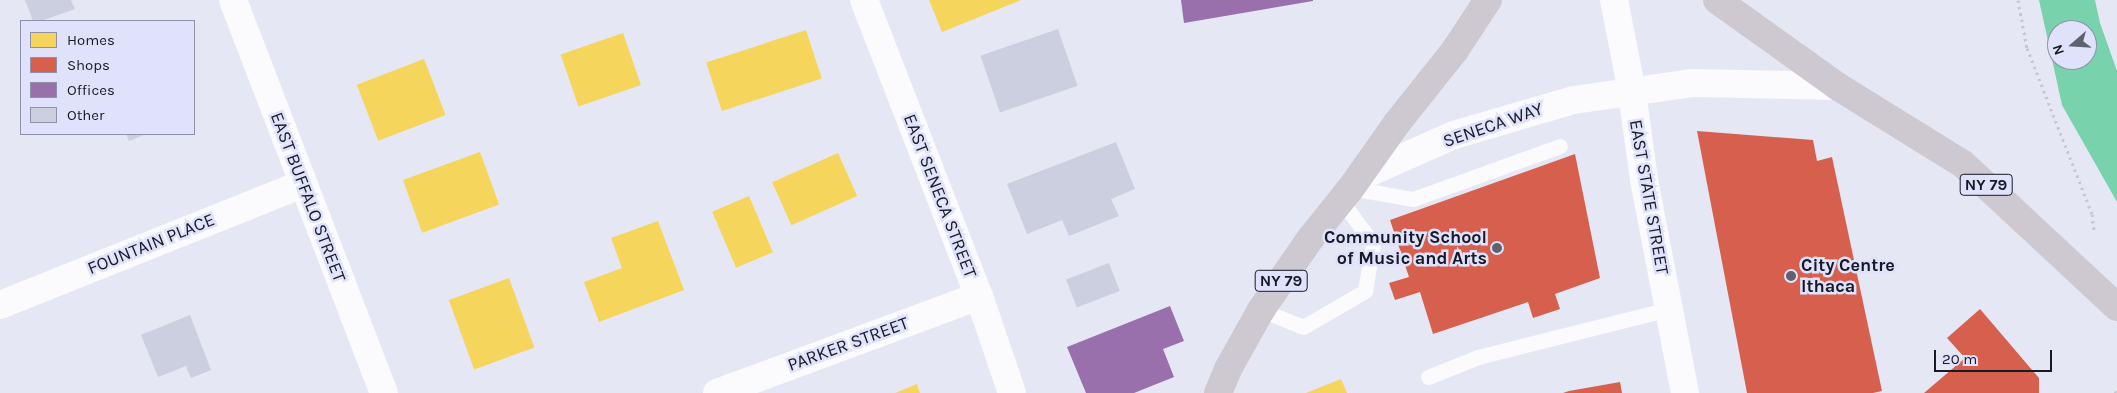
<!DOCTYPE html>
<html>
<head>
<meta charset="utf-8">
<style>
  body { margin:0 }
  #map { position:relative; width:2117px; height:393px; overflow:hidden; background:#e5e7f4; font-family:Karla,sans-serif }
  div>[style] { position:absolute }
  .water>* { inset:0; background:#78d3ad }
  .homes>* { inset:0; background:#f6d55c; transform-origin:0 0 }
  .shops>* { inset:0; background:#d6604d }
  .offices>* { inset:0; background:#9970ab }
  .building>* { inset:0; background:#cccfe0; transform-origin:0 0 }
  .path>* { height:3px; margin-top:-1.5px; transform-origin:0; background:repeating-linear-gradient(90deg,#c7c7cd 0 2.5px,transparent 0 6.5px) }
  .service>* { height:15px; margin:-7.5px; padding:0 7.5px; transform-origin:7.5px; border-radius:7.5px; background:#fbfbfd }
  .minor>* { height:28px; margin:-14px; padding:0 14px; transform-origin:14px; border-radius:14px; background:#fbfbfd }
  .tertiary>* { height:28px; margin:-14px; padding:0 14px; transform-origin:14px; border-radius:14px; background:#fbfbfd }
  .trunk>* { height:28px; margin:-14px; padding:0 14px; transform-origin:14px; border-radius:14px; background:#cec9d0 }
  .dots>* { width:14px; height:14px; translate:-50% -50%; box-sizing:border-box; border:2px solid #dfe2fa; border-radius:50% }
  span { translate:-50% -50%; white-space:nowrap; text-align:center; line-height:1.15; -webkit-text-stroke:5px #dfe2fa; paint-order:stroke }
  .shield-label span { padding:1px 4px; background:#dfe2fa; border:1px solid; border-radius:4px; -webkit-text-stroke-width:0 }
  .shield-label { font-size:16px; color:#181927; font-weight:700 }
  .street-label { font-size:18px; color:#181927 }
  .poi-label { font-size:18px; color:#181927; font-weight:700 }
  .right { translate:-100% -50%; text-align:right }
  .left { translate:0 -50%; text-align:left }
  .legend { position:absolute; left:20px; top:20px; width:175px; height:115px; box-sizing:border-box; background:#dfe2fa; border:1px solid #8f92a6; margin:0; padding:6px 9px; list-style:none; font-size:15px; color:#181927 }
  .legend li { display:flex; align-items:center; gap:10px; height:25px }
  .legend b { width:25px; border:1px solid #8f92a6 }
  .north { position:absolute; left:2047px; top:20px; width:50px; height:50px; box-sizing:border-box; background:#dfe2fa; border:1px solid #8f92a6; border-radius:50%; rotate:251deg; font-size:14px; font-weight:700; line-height:20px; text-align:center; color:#181927 }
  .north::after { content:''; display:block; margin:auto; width:18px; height:22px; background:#60616f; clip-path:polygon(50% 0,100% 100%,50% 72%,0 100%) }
  .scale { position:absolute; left:1934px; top:350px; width:118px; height:22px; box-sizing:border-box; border:2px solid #181927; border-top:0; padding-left:6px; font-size:15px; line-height:18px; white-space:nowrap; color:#181927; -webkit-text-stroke:4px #dfe2fa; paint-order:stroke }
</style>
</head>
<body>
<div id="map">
  <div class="water">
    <div style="clip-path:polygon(evenodd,2039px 0,2095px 0,2100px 23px,2117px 71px,2117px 202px,2062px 105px,2039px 0,2057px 30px,2087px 30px,2087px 60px,2057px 60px,2057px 30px)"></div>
  </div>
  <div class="homes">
    <div style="clip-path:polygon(929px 0,1021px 0,942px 32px)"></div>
    <div style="left:806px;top:30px;width:51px;height:105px;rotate:72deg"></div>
    <div style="left:623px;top:33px;width:55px;height:66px;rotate:71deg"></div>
    <div style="left:424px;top:59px;width:60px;height:72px;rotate:69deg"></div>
    <div style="left:480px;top:152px;width:56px;height:82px;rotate:70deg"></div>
    <div style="left:838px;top:153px;width:47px;height:72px;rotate:66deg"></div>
    <div style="left:749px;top:196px;width:61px;height:40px;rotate:67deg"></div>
    <div style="clip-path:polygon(658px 221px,684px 290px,599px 322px,584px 282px,622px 268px,611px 238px)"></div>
    <div style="left:509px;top:278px;width:74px;height:64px;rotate:70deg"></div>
    <div style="clip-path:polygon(1341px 379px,1347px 393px,1306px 393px)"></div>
    <div style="clip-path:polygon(917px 384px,920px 393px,895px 393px)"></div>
  </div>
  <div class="shops">
    <div style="clip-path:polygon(1697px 131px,1813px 140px,1817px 161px,1832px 157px,1882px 391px,1873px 393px,1747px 393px)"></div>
    <div style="clip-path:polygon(1575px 154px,1600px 278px,1555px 294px,1560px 309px,1533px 318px,1528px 302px,1433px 334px,1420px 292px,1395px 300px,1389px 283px,1409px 277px,1390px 220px)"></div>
    <div style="clip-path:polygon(1980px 309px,2039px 378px,2039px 393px,1924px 393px,1965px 358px,1947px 338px)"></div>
    <div style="clip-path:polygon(1620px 382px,1622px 393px,1563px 393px,1569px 391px)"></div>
  </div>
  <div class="offices">
    <div style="clip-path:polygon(1181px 0,1313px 0,1313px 1px,1184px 23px)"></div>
    <div style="clip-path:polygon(1170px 306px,1184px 341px,1163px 349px,1174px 377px,1134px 393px,1086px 393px,1067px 347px)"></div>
  </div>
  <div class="building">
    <div style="clip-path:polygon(25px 0,71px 0,75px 9px,41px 21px,33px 21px)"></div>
    <div style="left:1058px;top:29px;width:60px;height:82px;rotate:71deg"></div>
    <div style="clip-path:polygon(126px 134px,146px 134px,129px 141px)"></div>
    <div style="clip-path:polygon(1116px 142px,1135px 189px,1111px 199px,1119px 216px,1069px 236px,1062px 220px,1027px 234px,1007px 184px)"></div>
    <div style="left:1109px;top:263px;width:30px;height:46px;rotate:69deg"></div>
    <div style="clip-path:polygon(190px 315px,211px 370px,191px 378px,186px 366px,158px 377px,141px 335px)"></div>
  </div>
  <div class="path">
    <div style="left:2018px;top:0;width:49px;rotate:79.4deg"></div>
    <div style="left:2027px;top:48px;width:178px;rotate:68.6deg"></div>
    <div style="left:2092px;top:214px;width:16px;rotate:83deg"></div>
    <div style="left:2115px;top:393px;width:3px;rotate:-45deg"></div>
  </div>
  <div class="service">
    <div style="left:1351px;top:188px;width:63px;rotate:10.1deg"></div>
    <div style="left:1413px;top:199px;width:156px;rotate:-19.8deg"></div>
    <div style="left:1261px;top:310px;width:45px;rotate:22deg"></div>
    <div style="left:1303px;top:327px;width:72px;rotate:-30.1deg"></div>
    <div style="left:1365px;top:291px;width:48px;rotate:-80.3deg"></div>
    <div style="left:1373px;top:244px;width:54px;rotate:-126deg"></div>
    <div style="left:1428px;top:377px;width:54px;rotate:-21.8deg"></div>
    <div style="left:1478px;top:357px;width:197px;rotate:-14.1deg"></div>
  </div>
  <div class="minor">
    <div style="left:864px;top:0;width:318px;rotate:68.8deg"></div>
    <div style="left:979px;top:296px;width:102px;rotate:71.2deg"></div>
    <div style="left:0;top:305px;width:325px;rotate:-21.8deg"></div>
    <div style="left:717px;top:393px;width:279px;rotate:-20.3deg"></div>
  </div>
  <div class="tertiary">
    <div style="left:233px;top:0;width:421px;rotate:69deg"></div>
    <div style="left:1614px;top:0;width:94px;rotate:78.9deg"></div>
    <div style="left:1632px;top:92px;width:89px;rotate:82.2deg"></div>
    <div style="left:1644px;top:180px;width:217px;rotate:79.1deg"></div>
    <div style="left:1359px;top:177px;width:104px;rotate:-23.9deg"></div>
    <div style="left:1454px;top:135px;width:125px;rotate:-16.3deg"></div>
    <div style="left:1574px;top:100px;width:119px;rotate:-8.2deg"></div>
    <div style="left:1692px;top:83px;width:145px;rotate:1.2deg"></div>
  </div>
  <div class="trunk">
    <div style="left:1717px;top:0;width:148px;rotate:35.6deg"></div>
    <div style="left:1837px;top:86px;width:148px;rotate:31.8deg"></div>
    <div style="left:1963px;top:164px;width:210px;rotate:42.9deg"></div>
    <div style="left:1218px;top:393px;width:26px;rotate:-67deg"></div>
    <div style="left:1228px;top:369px;width:68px;rotate:-60.8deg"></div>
    <div style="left:1261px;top:310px;width:86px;rotate:-55.4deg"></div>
    <div style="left:1310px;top:239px;width:65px;rotate:-51.2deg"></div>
    <div style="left:1351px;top:188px;width:80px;rotate:-54.7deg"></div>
    <div style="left:1397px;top:123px;width:93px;rotate:-51.5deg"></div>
    <div style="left:1455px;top:50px;width:60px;rotate:-56.6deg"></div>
  </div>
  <div class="dots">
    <div style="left:1497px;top:248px;background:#60616f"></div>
    <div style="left:1791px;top:276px;background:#60616f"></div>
  </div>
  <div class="shield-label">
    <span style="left:1986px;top:185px">NY 79</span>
    <span style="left:1281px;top:281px">NY 79</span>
  </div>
  <div class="street-label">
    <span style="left:1493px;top:125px;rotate:-19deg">SENECA WAY</span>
    <span style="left:940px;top:196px;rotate:69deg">EAST SENECA STREET</span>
    <span style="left:308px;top:197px;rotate:69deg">EAST BUFFALO STREET</span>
    <span style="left:1649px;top:197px;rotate:80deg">EAST STATE STREET</span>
    <span style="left:151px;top:244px;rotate:-22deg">FOUNTAIN PLACE</span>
    <span style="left:848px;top:344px;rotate:-20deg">PARKER STREET</span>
  </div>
  <div class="poi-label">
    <span class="right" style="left:1487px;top:248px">Community School<br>of Music and Arts</span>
    <span class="left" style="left:1801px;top:276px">City Centre<br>Ithaca</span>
  </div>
  <ul class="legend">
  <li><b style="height:14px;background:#f6d55c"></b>Homes</li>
  <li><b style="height:14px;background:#d6604d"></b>Shops</li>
  <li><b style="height:14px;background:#9970ab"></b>Offices</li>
  <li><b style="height:14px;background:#cccfe0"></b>Other</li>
  </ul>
  <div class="north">N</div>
  <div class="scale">20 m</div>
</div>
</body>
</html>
